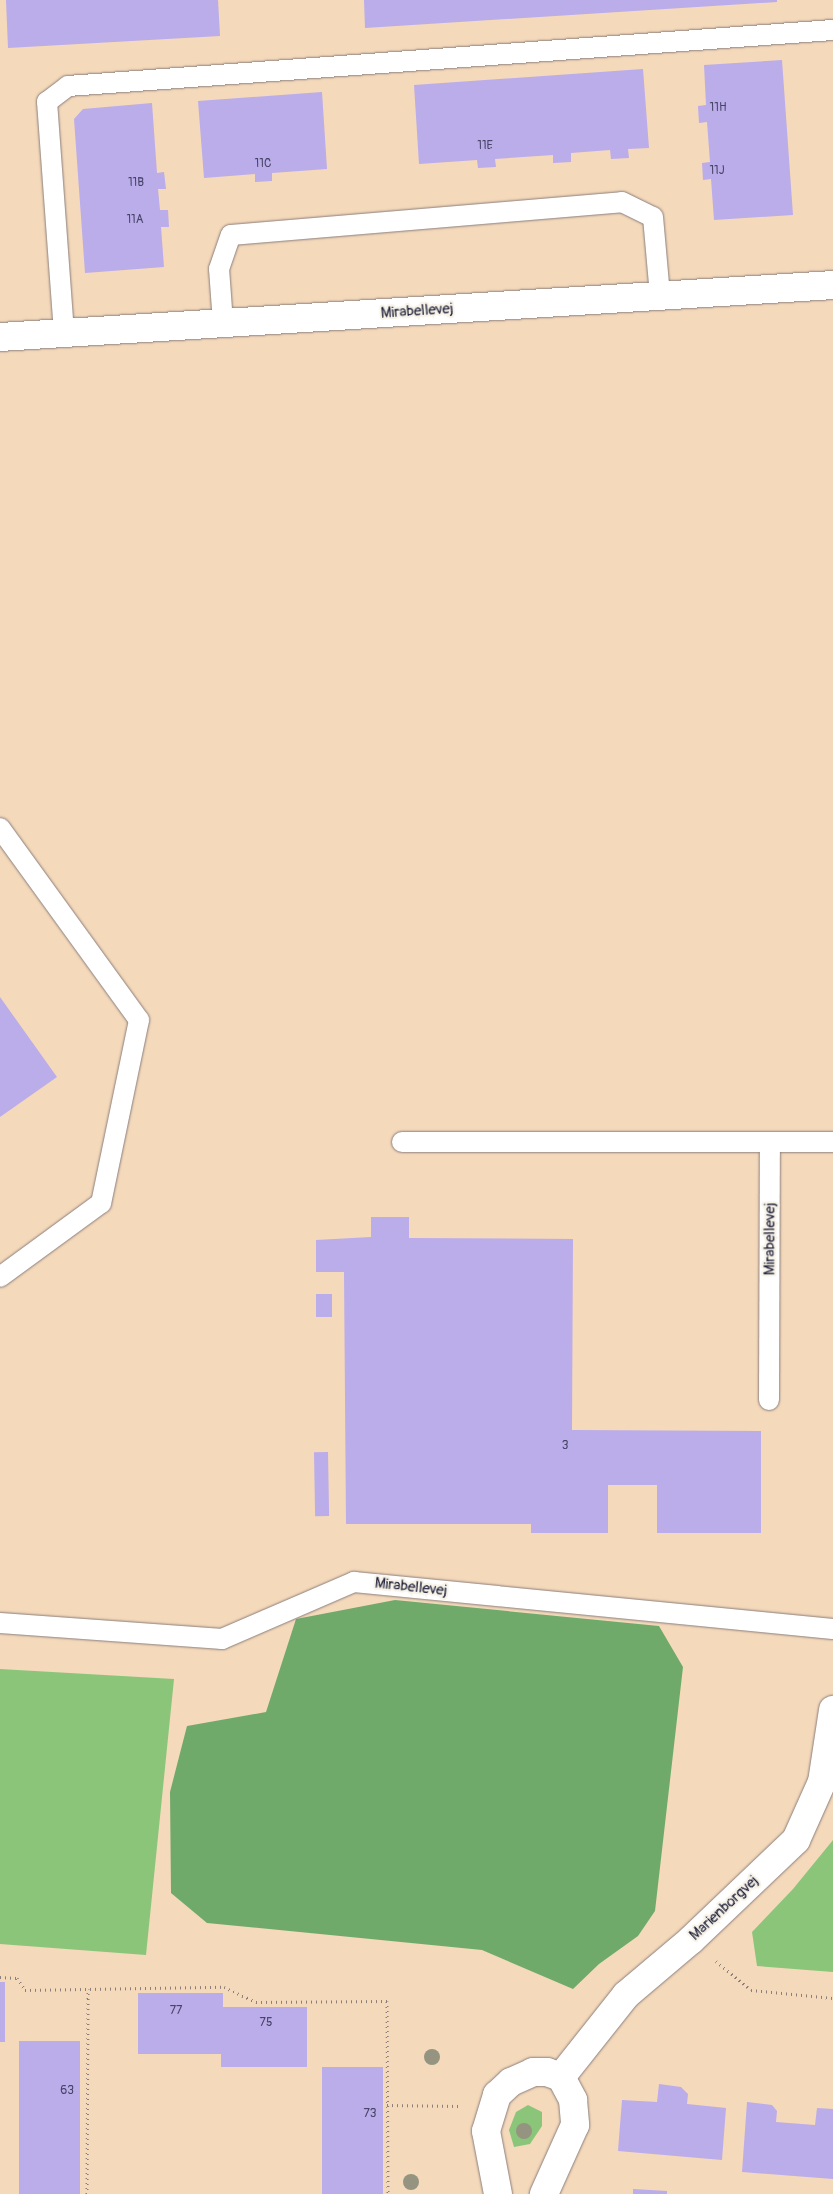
<!DOCTYPE html>
<html>
<head>
<meta charset="utf-8">
<style>
  body { margin:0 }
  #map { position:relative; width:833px; height:2194px; overflow:hidden; background:#f4d9bb; font-family:Pangolin,sans-serif }
  div>[style] { position:absolute }
  .green>* { inset:0; background:#8bc57a }
  .forest>* { inset:0; background:#70aa6a }
  .building>* { inset:0; background:#bbacea; transform-origin:0 0 }
  .path>* { height:3px; margin-top:-1.5px; transform-origin:0; background:repeating-linear-gradient(90deg,#8b7e7b 0 1px,transparent 0 5px) }
  .roads { filter:drop-shadow(0 0 1px #8b7e7b) drop-shadow(0 0 1px #8b7e7b) }
  .service>* { height:20px; margin:-10px; padding:0 10px; transform-origin:10px; border-radius:10px; background:#fff }
  .minor>* { height:28px; margin:-14px; padding:0 14px; transform-origin:14px; border-radius:14px; background:#fff }
  .trees>* { width:16px; height:16px; margin:-8px; border-radius:50%; background:#959481 }
  span { translate:-50% -50%; white-space:nowrap; text-align:center; line-height:1.15; -webkit-text-stroke:4.5px #f7f3e8; paint-order:stroke }
  .number-label { font-size:12px; color:#484467 }
  .number-label span { -webkit-text-stroke-width:0 }
  .street-label { font-size:15px; color:#22223b }
</style>
</head>
<body>
<div id="map">
  <div class="green">
    <div style="clip-path:polygon(0 1669px,174px 1679px,146px 1955px,0 1944px)"></div>
    <div style="clip-path:polygon(833px 1840px,833px 1972px,757px 1966px,752px 1932px,793px 1889px)"></div>
    <div style="clip-path:polygon(528px 2105px,542px 2112px,542px 2126px,530px 2144px,514px 2147px,509px 2130px,516px 2112px)"></div>
  </div>
  <div class="forest">
    <div style="clip-path:polygon(395px 1600px,659px 1626px,683px 1667px,655px 1911px,638px 1936px,599px 1964px,573px 1989px,482px 1950px,207px 1923px,171px 1893px,170px 1792px,187px 1726px,266px 1712px,296px 1619px)"></div>
  </div>
  <div class="building">
    <div style="clip-path:polygon(6px 0,218px 0,220px 36px,8px 48px)"></div>
    <div style="clip-path:polygon(364px 0,777px 0,777px 2px,365px 28px)"></div>
    <div style="clip-path:polygon(782px 60px,793px 215px,714px 220px,711px 179px,703px 180px,702px 163px,710px 162px,707px 122px,699px 123px,698px 106px,706px 105px,704px 65px)"></div>
    <div style="clip-path:polygon(643px 69px,649px 148px,628px 149px,629px 158px,611px 159px,610px 150px,571px 153px,571px 162px,553px 163px,553px 155px,495px 159px,496px 167px,478px 168px,477px 160px,419px 164px,414px 85px)"></div>
    <div style="clip-path:polygon(322px 92px,327px 169px,272px 173px,272px 181px,255px 182px,255px 174px,204px 178px,198px 101px)"></div>
    <div style="clip-path:polygon(152px 103px,157px 173px,164px 172px,166px 189px,158px 189px,160px 210px,168px 210px,169px 227px,161px 227px,164px 267px,85px 273px,74px 119px,83px 109px)"></div>
    <div style="clip-path:polygon(0 997px,57px 1077px,0 1117px)"></div>
    <div style="clip-path:polygon(371px 1217px,409px 1217px,409px 1238px,573px 1239px,572px 1430px,761px 1431px,761px 1533px,657px 1533px,657px 1485px,608px 1485px,608px 1533px,531px 1533px,531px 1524px,346px 1524px,344px 1272px,316px 1272px,316px 1240px,371px 1237px)"></div>
    <div style="left:316px;top:1294px;width:16px;height:23px"></div>
    <div style="left:328px;top:1452px;width:64px;height:14px;rotate:89deg"></div>
    <div style="left:0;top:1982px;width:5px;height:60px"></div>
    <div style="clip-path:polygon(138px 1993px,223px 1993px,223px 2007px,307px 2007px,307px 2067px,221px 2067px,221px 2054px,138px 2054px)"></div>
    <div style="left:80px;top:2041px;width:153px;height:61px;rotate:90deg"></div>
    <div style="left:322px;top:2067px;width:61px;height:127px"></div>
    <div style="clip-path:polygon(659px 2084px,681px 2087px,688px 2094px,687px 2104px,726px 2108px,722px 2160px,618px 2151px,622px 2100px,657px 2102px)"></div>
    <div style="clip-path:polygon(747px 2102px,772px 2105px,777px 2111px,776px 2122px,815px 2125px,817px 2108px,833px 2109px,833px 2179px,742px 2172px)"></div>
    <div style="clip-path:polygon(633px 2189px,667px 2191px,667px 2194px,633px 2194px)"></div>
  </div>
  <div class="path">
    <div style="left:716px;top:1961px;width:45px;rotate:39.6deg"></div>
    <div style="left:751px;top:1990px;width:82px;rotate:5.6deg"></div>
    <div style="left:0;top:1977px;width:17px;rotate:3deg"></div>
    <div style="left:17px;top:1978px;width:14px;rotate:56deg"></div>
    <div style="left:25px;top:1990px;width:199px;rotate:-0.9deg"></div>
    <div style="left:224px;top:1987px;width:35px;rotate:25deg"></div>
    <div style="left:256px;top:2002px;width:131px;rotate:-0.4deg"></div>
    <div style="left:387px;top:2001px;width:193px;rotate:89.7deg"></div>
    <div style="left:387px;top:2105px;width:72px;rotate:0.8deg"></div>
    <div style="left:87px;top:2194px;width:205px;rotate:-89.7deg"></div>
  </div>
  <div class="roads">
    <div class="service">
      <div style="left:223px;top:323px;width:54px;rotate:-94.2deg"></div>
      <div style="left:219px;top:269px;width:36px;rotate:-71deg"></div>
      <div style="left:231px;top:235px;width:392px;rotate:-4.8deg"></div>
      <div style="left:622px;top:202px;width:34px;rotate:26deg"></div>
      <div style="left:653px;top:217px;width:79px;rotate:84.9deg"></div>
      <div style="left:64px;top:333px;width:232px;rotate:-94.2deg"></div>
      <div style="left:47px;top:102px;width:26px;rotate:-37deg"></div>
      <div style="left:68px;top:86px;width:767px;rotate:-4.19deg"></div>
      <div style="left:0;top:828px;width:237px;rotate:54.1deg"></div>
      <div style="left:139px;top:1020px;width:187px;rotate:101.7deg"></div>
      <div style="left:101px;top:1203px;width:125px;rotate:143.8deg"></div>
      <div style="left:402px;top:1142px;width:368px"></div>
      <div style="left:769px;top:1400px;width:258px;rotate:-89.8deg"></div>
      <div style="left:770px;top:1142px;width:63px"></div>
      <div style="left:0;top:1623px;width:223px;rotate:4.1deg"></div>
      <div style="left:222px;top:1639px;width:144px;rotate:-23.4deg"></div>
      <div style="left:354px;top:1582px;width:481px;rotate:5.6deg"></div>
    </div>
    <div class="minor">
      <div style="left:0;top:337px;width:835px;rotate:-3.57deg"></div>
      <div style="left:561px;top:2077px;width:105px;rotate:-51.6deg"></div>
      <div style="left:626px;top:1995px;width:85px;rotate:-40.2deg"></div>
      <div style="left:691px;top:1940px;width:145px;rotate:-43.6deg"></div>
      <div style="left:796px;top:1840px;width:64px;rotate:-65.9deg"></div>
      <div style="left:822px;top:1782px;width:73px;rotate:-81.3deg"></div>
      <div style="left:498px;top:2194px;width:64px;rotate:-100.8deg"></div>
      <div style="left:486px;top:2131px;width:38px;rotate:-73deg"></div>
      <div style="left:497px;top:2095px;width:19px;rotate:-43deg"></div>
      <div style="left:511px;top:2082px;width:24px;rotate:-24deg"></div>
      <div style="left:533px;top:2072px;width:14px"></div>
      <div style="left:547px;top:2072px;width:15px;rotate:20deg"></div>
      <div style="left:561px;top:2077px;width:26px;rotate:62deg"></div>
      <div style="left:573px;top:2100px;width:25px;rotate:85deg"></div>
      <div style="left:575px;top:2125px;width:76px;rotate:114.2deg"></div>
    </div>
  </div>
  <div class="trees">
    <div style="left:432px;top:2057px"></div>
    <div style="left:524px;top:2131px"></div>
    <div style="left:411px;top:2182px"></div>
  </div>
  <div class="number-label">
    <span style="left:718px;top:108px">11H</span>
    <span style="left:485px;top:146px">11E</span>
    <span style="left:263px;top:164px">11C</span>
    <span style="left:717px;top:171px">11J</span>
    <span style="left:136px;top:183px">11B</span>
    <span style="left:135px;top:220px">11A</span>
    <span style="left:565px;top:1446px">3</span>
    <span style="left:176px;top:2011px">77</span>
    <span style="left:266px;top:2023px">75</span>
    <span style="left:67px;top:2091px">63</span>
    <span style="left:370px;top:2114px">73</span>
  </div>
  <div class="street-label">
    <span style="left:417px;top:311px;rotate:-4deg">Mirabellevej</span>
    <span style="left:770px;top:1239px;rotate:-90deg">Mirabellevej</span>
    <span style="left:411px;top:1587px;rotate:6deg">Mirabellevej</span>
    <span style="left:724px;top:1908px;rotate:-43deg">Marienborgvej</span>
  </div>
</div>
</body>
</html>
